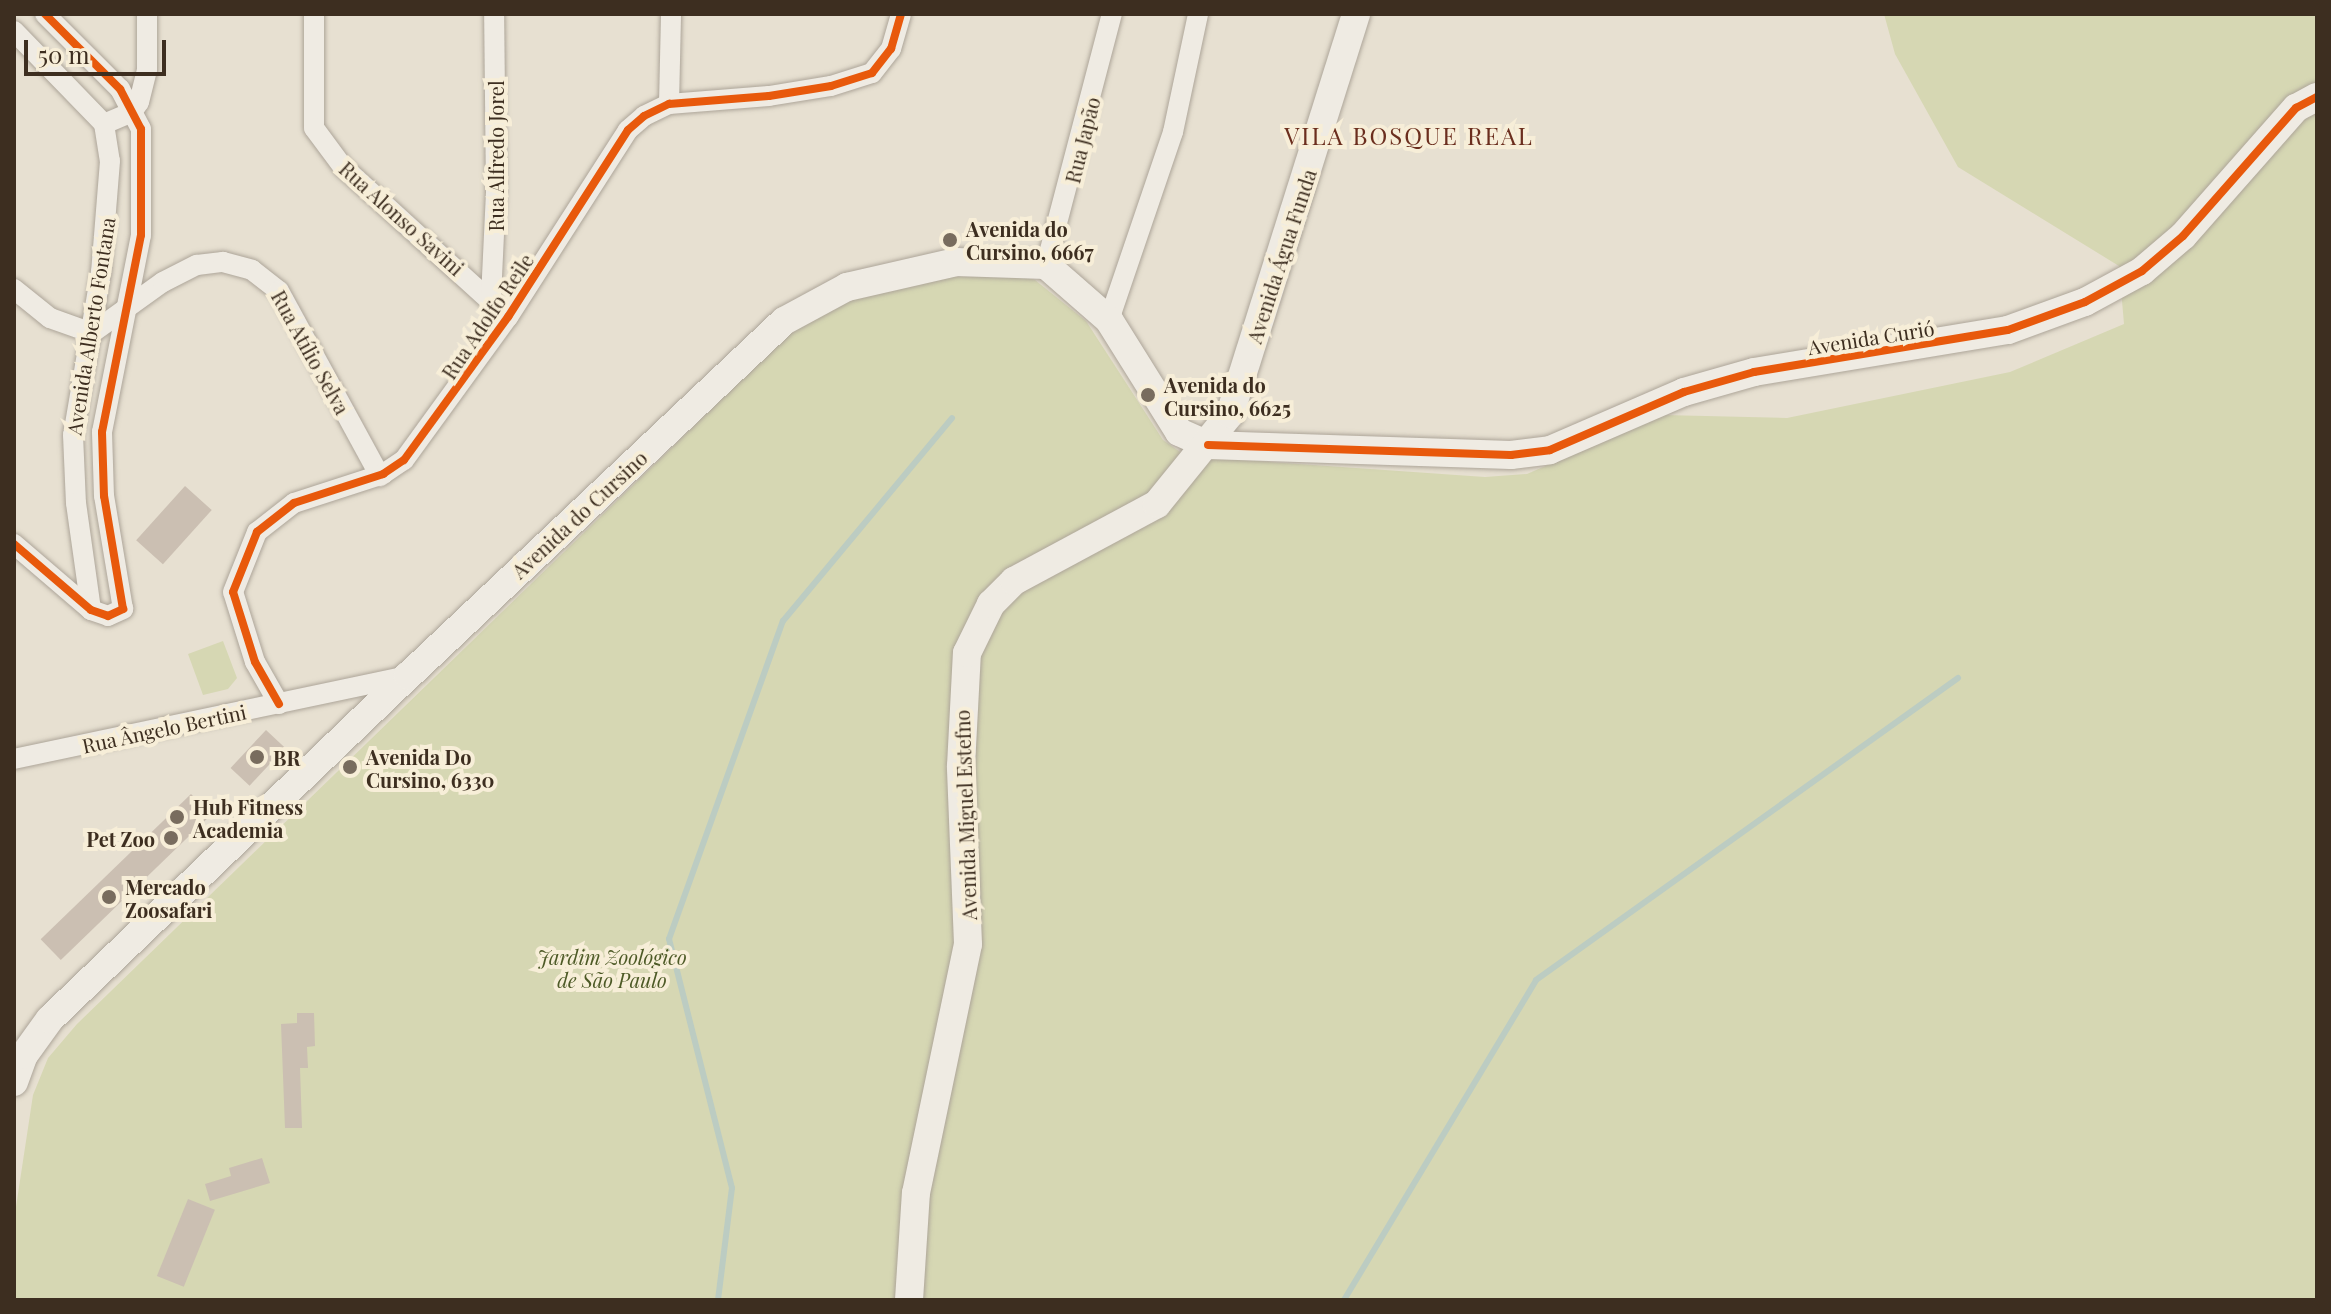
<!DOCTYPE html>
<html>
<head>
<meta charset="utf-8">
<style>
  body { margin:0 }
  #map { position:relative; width:2331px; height:1314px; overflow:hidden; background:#e7e0d1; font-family:"Playfair Display",serif }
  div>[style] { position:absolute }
  .green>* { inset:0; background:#d6d7b3 }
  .stream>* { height:6px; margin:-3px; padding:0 3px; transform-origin:3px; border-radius:3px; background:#bcccc2 }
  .building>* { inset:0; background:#cbbfb2; transform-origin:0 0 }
  .roads { filter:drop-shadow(0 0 2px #ada599) drop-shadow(0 0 2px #ada599) }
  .street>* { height:20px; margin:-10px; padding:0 10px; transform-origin:10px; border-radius:10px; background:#efebe3 }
  .secondary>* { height:28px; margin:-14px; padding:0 14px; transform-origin:14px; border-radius:14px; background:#efebe3 }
  .cycleway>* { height:8px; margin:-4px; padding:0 4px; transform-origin:4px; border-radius:4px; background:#e8590c }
  .dots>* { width:22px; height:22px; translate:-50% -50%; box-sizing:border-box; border:4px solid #f7eed8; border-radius:50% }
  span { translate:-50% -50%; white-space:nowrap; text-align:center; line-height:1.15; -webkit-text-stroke:8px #f7eed8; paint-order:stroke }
  .street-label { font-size:20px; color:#3d2e20 }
  .poi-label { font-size:20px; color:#3d2e20; font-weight:700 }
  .left { translate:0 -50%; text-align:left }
  .right { translate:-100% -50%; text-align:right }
  .park-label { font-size:20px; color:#4d5a26; font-style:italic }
  .quarter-label { font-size:24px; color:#6b2e1e; letter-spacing:2px }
  .frame { position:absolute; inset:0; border:16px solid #3d2e20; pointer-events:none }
  .scale { position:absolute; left:24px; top:40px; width:142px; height:36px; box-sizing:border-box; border:4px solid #3d2e20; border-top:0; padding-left:10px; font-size:24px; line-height:28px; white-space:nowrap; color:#3d2e20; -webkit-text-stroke:6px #f7eed8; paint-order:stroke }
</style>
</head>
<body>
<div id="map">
  <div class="green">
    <div style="clip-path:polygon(1884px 14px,2317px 14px,2317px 1300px,14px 1300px,14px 1220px,33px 1095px,48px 1058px,77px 1024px,792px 331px,834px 307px,876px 290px,948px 277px,1015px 275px,1035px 280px,1086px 321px,1163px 440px,1186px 456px,1485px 477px,1527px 474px,1663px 415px,1787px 418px,2010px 372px,2124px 324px,2119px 266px,1958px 167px,1895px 54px)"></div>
    <div style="clip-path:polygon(223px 641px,237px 678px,228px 689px,203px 695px,188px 654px)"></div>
  </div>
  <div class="stream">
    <div style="left:718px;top:1300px;width:113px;rotate:-82.9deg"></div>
    <div style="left:732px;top:1188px;width:257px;rotate:-104.2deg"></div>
    <div style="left:669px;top:939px;width:338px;rotate:-70.3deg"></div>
    <div style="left:783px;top:621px;width:264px;rotate:-50.2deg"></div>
    <div style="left:1344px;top:1300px;width:373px;rotate:-59deg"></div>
    <div style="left:1536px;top:980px;width:519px;rotate:-35.59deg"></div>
  </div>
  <div class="building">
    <div style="left:185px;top:486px;width:36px;height:73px;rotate:42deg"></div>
    <div style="left:266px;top:730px;width:26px;height:52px;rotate:43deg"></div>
    <div style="left:191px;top:794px;width:29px;height:209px;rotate:46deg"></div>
    <div style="clip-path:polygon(297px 1013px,314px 1013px,315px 1046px,307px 1047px,308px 1068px,300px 1068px,302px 1128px,285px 1128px,281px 1024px,297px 1023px)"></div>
    <div style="clip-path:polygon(262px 1158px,270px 1183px,210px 1201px,205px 1184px,231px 1176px,229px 1168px)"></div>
    <div style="left:188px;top:1199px;width:29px;height:83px;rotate:22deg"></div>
  </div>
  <div class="roads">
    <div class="street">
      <div style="left:314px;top:14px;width:114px;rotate:90deg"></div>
      <div style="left:314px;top:128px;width:49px;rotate:53.4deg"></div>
      <div style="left:343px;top:167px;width:223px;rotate:42.3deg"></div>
      <div style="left:14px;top:31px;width:129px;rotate:45.9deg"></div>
      <div style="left:104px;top:124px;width:37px;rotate:81deg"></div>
      <div style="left:110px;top:161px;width:111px;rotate:94.6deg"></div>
      <div style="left:101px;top:272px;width:165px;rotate:99.7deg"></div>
      <div style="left:73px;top:435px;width:68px;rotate:87.5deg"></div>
      <div style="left:76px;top:503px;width:108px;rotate:82deg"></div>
      <div style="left:669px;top:104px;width:90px;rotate:-88.7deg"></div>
      <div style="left:104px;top:124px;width:30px;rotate:-23deg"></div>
      <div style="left:132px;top:112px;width:12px;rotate:-55deg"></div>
      <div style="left:139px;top:102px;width:33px;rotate:-76deg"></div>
      <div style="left:147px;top:70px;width:56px;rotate:-90deg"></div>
      <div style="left:1046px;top:265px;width:260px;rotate:-75.3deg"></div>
      <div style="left:14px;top:289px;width:46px;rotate:38.9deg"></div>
      <div style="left:50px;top:318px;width:45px;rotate:19.7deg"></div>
      <div style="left:92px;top:333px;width:87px;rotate:-35.7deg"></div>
      <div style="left:163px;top:282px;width:38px;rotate:-27deg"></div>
      <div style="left:197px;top:265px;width:26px;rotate:-7deg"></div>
      <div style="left:223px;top:262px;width:30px;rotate:15deg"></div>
      <div style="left:252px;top:270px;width:34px;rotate:38deg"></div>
      <div style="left:279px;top:291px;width:211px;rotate:61.4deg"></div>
      <div style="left:491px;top:298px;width:106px;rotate:-87.3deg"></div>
      <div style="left:496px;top:192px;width:178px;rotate:-90.6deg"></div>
      <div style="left:1109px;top:320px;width:199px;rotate:-71.2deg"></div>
      <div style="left:1173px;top:132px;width:121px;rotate:-78deg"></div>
      <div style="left:14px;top:544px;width:101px;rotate:40.6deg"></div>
      <div style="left:91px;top:610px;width:18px;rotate:19deg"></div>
      <div style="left:108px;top:616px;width:17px;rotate:-25deg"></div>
      <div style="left:123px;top:609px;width:115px;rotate:-99.5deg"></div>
      <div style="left:104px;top:496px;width:64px;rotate:-91.8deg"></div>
      <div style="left:102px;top:432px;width:201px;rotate:-78.8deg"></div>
      <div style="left:141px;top:235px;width:106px;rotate:-90deg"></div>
      <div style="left:141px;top:129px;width:45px;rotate:-117.7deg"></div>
      <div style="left:120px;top:89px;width:106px;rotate:-135deg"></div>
      <div style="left:279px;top:704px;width:48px;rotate:-119.7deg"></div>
      <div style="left:255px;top:662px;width:73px;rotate:-107.4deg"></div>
      <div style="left:233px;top:592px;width:65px;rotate:-68.2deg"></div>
      <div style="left:257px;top:532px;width:47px;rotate:-38.1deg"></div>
      <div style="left:294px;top:503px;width:94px;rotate:-18deg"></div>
      <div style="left:383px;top:474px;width:25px;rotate:-34deg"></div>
      <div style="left:404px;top:460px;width:177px;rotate:-54deg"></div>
      <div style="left:508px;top:317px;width:222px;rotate:-57.3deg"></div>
      <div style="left:628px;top:130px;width:21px;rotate:-41deg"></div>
      <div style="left:644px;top:116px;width:28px;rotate:-26deg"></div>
      <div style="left:669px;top:104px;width:100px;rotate:-4.6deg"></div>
      <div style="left:769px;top:96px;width:63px;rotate:-9.2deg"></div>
      <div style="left:831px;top:86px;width:43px;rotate:-17.6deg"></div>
      <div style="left:872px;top:73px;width:31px;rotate:-52deg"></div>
      <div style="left:891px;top:49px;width:36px;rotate:-74deg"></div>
      <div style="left:14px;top:759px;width:403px;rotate:-11.9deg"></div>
    </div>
    <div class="secondary">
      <div style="left:14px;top:1082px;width:29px;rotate:-70deg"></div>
      <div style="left:24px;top:1055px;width:44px;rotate:-54.2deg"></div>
      <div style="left:50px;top:1019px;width:496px;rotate:-43.8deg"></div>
      <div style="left:408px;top:676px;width:517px;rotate:-43.35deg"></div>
      <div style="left:784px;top:321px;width:72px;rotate:-28.4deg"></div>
      <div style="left:847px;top:287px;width:112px;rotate:-12.9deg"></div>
      <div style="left:956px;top:262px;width:90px;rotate:1.9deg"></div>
      <div style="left:1046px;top:265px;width:84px;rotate:41.1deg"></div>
      <div style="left:1109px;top:320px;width:132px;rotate:58deg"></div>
      <div style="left:1179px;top:432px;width:32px;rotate:24deg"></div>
      <div style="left:1208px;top:445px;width:303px;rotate:1.9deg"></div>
      <div style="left:1511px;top:455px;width:39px;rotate:-7deg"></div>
      <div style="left:1550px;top:450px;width:146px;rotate:-23.4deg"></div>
      <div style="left:1684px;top:392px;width:73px;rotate:-15.9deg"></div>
      <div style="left:1754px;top:372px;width:257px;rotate:-9.4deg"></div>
      <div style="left:2008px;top:330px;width:82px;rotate:-20deg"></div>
      <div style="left:2085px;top:302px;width:65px;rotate:-28.5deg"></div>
      <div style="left:2142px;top:271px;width:54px;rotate:-40.5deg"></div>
      <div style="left:2183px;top:236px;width:171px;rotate:-48.6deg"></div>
      <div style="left:2296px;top:108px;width:24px;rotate:-28deg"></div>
      <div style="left:909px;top:1300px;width:107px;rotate:-86.3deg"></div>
      <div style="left:916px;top:1193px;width:254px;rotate:-78.2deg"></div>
      <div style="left:968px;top:944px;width:178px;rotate:-92.3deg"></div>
      <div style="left:961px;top:766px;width:113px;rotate:-87deg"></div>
      <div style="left:967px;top:653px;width:55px;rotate:-63.9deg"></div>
      <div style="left:991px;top:604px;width:33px;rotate:-45deg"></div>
      <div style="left:1014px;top:581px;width:162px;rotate:-28.3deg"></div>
      <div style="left:1157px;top:504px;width:116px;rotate:-51deg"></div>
      <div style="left:1230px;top:414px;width:419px;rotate:-72.5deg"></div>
    </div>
  </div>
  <div class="cycleway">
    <div style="left:1208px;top:445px;width:303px;rotate:1.9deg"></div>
    <div style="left:1511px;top:455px;width:39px;rotate:-7deg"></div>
    <div style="left:1550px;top:450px;width:146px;rotate:-23.4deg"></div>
    <div style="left:1684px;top:392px;width:73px;rotate:-15.9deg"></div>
    <div style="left:1754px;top:372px;width:257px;rotate:-9.4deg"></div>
    <div style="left:2008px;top:330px;width:82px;rotate:-20deg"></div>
    <div style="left:2085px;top:302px;width:65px;rotate:-28.5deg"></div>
    <div style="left:2142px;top:271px;width:54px;rotate:-40.5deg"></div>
    <div style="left:2183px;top:236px;width:171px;rotate:-48.6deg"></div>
    <div style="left:2296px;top:108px;width:24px;rotate:-28deg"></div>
    <div style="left:14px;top:544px;width:101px;rotate:40.6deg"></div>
    <div style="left:91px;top:610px;width:18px;rotate:19deg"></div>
    <div style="left:108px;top:616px;width:17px;rotate:-25deg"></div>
    <div style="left:123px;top:609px;width:115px;rotate:-99.5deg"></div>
    <div style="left:104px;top:496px;width:64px;rotate:-91.8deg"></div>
    <div style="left:102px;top:432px;width:201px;rotate:-78.8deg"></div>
    <div style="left:141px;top:235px;width:106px;rotate:-90deg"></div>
    <div style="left:141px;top:129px;width:45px;rotate:-117.7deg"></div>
    <div style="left:120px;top:89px;width:106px;rotate:-135deg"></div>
    <div style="left:279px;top:704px;width:48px;rotate:-119.7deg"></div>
    <div style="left:255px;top:662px;width:73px;rotate:-107.4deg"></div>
    <div style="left:233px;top:592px;width:65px;rotate:-68.2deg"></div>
    <div style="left:257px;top:532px;width:47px;rotate:-38.1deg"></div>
    <div style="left:294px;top:503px;width:94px;rotate:-18deg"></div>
    <div style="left:383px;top:474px;width:25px;rotate:-34deg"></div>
    <div style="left:404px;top:460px;width:177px;rotate:-54deg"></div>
    <div style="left:508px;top:317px;width:222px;rotate:-57.3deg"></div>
    <div style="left:628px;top:130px;width:21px;rotate:-41deg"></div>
    <div style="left:644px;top:116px;width:28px;rotate:-26deg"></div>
    <div style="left:669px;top:104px;width:100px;rotate:-4.6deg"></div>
    <div style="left:769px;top:96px;width:63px;rotate:-9.2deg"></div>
    <div style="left:831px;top:86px;width:43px;rotate:-17.6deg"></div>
    <div style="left:872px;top:73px;width:31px;rotate:-52deg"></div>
    <div style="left:891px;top:49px;width:36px;rotate:-74deg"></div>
  </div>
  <div class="dots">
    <div style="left:950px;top:240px;background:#786c5e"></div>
    <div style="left:1148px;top:395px;background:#786c5e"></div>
    <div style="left:257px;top:757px;background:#786c5e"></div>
    <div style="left:350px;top:767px;background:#786c5e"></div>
    <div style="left:177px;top:817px;background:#786c5e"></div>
    <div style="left:171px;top:838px;background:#786c5e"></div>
    <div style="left:109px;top:897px;background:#786c5e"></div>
  </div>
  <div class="street-label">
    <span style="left:1082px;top:140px;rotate:-76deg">Rua Japão</span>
    <span style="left:495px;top:156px;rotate:-90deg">Rua Alfredo Jorel</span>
    <span style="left:402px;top:218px;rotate:42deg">Rua Alonso Savini</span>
    <span style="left:1281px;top:256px;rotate:-72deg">Avenida Água Funda</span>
    <span style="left:487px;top:316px;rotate:-56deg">Rua Adolfo Reile</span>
    <span style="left:90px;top:326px;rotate:-81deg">Avenida Alberto Fontana</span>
    <span style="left:1871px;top:337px;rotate:-9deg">Avenida Curió</span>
    <span style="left:311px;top:352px;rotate:61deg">Rua Atílio Selva</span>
    <span style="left:579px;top:514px;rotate:-43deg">Avenida do Cursino</span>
    <span style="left:164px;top:728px;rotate:-12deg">Rua Ângelo Bertini</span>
    <span style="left:965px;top:815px;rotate:-92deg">Avenida Miguel Estefno</span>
  </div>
  <div class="poi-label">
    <span class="left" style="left:966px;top:240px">Avenida do<br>Cursino, 6667</span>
    <span class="left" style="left:1164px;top:396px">Avenida do<br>Cursino, 6625</span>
    <span class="left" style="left:366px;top:768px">Avenida Do<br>Cursino, 6330</span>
    <span class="left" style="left:273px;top:757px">BR</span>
    <span class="left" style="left:193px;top:818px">Hub Fitness<br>Academia</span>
    <span class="right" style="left:155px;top:838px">Pet Zoo</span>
    <span class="left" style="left:125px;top:898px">Mercado<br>Zoosafari</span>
  </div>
  <div class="park-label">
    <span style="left:612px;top:968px">Jardim Zoológico<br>de São Paulo</span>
  </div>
  <div class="quarter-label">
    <span style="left:1409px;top:136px">VILA BOSQUE REAL</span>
  </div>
  <div class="frame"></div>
  <div class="scale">50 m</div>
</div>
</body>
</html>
